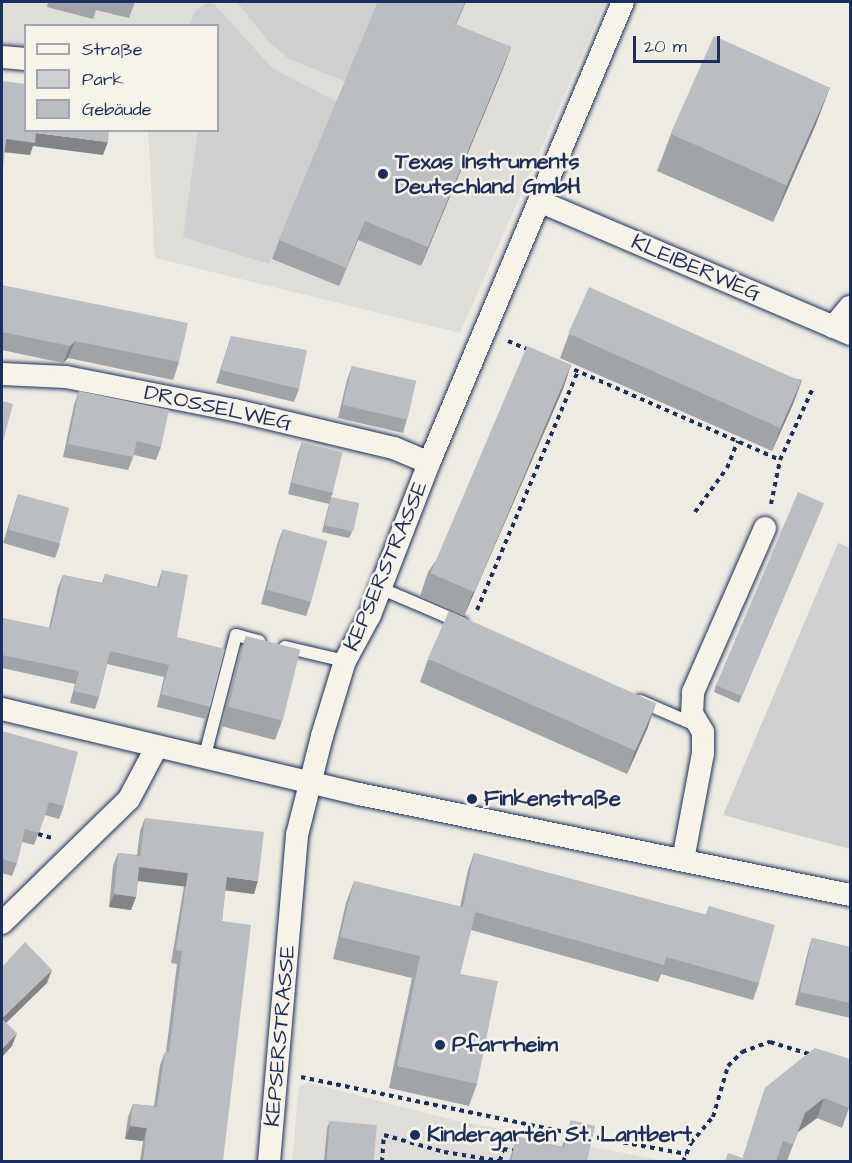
<!DOCTYPE html>
<html>
<head>
<meta charset="utf-8">
<style>
  body { margin:0 }
  #map { position:relative; width:852px; height:1163px; overflow:hidden; background:#eeebe2; font-family:"Architects Daughter",sans-serif }
  div>[style] { position:absolute }
  .built>* { inset:0; background:#deddd8 }
  .green>* { inset:0; background:#cfcfcf }
  .path>* { height:4px; margin-top:-2px; transform-origin:0; background:repeating-linear-gradient(90deg,#1b2f5e 0 4.5px,transparent 0 9px) }
  .roads { filter:drop-shadow(0 0 2px #1b2f5e) drop-shadow(0 0 2px #1b2f5e) }
  .service>* { height:12px; margin:-6px; padding:0 6px; transform-origin:6px; border-radius:6px; background:#f7f3e8 }
  .minor>* { height:22px; margin:-11px; padding:0 11px; transform-origin:11px; border-radius:11px; background:#f7f3e8 }
  .wall>* { inset:0; background:#a0a3a7 }
  .shaded-wall>* { inset:0; background:#828488; transform-origin:0 0 }
  .building>* { inset:0; background:#babdc2; transform-origin:0 0 }
  .dots>* { width:16px; height:16px; translate:-50% -50%; box-sizing:border-box; border:3px solid #f7f3e8; border-radius:50% }
  span { translate:-50% -50%; white-space:nowrap; text-align:center; line-height:1.15; -webkit-text-stroke:5px #f7f3e8; paint-order:stroke }
  .poi-label { font-size:22px; color:#1b2f5e; font-weight:700 }
  .left { translate:0 -50%; text-align:left }
  .street-label { font-size:22px; color:#1b2f5e }
  .frame { position:absolute; inset:0; border:3px solid #1b2f5e; pointer-events:none }
  .legend { position:absolute; left:24px; top:24px; width:195px; height:108px; box-sizing:border-box; background:#f7f3e8; border:2px solid #9fa5b1; margin:0; padding:8px 10px; list-style:none; font-size:18px; color:#1b2f5e }
  .legend li { display:flex; align-items:center; gap:12px; height:30px }
  .legend b { width:30px; border:2px solid #9fa5b1 }
  .scale { position:absolute; left:633px; top:36px; width:87px; height:27px; box-sizing:border-box; border:3px solid #1b2f5e; border-top:0; padding-left:8px; font-size:18px; line-height:21px; white-space:nowrap; color:#1b2f5e; -webkit-text-stroke:4px #f7f3e8; paint-order:stroke }
</style>
</head>
<body>
<div id="map">
  <div class="built">
    <div style="clip-path:polygon(2px 2px,605px 2px,460px 333px,155px 258px,148px 131px,218px 130px,218px 26px,26px 26px,25px 49px,2px 45px)"></div>
    <div style="clip-path:polygon(310px 1083px,453px 1120px,665px 1161px,292px 1162px,299px 1086px)"></div>
  </div>
  <div class="green">
    <div style="clip-path:polygon(237px 2px,379px 2px,346px 82px,289px 59px,269px 42px)"></div>
    <div style="clip-path:polygon(208px 3px,214px 4px,272px 68px,337px 102px,269px 264px,183px 237px,198px 131px,218px 130px,218px 26px,189px 25px,196px 10px)"></div>
    <div style="clip-path:polygon(838px 543px,850px 548px,850px 849px,723px 815px)"></div>
  </div>
  <div class="path">
    <div style="left:508px;top:341px;width:23px;rotate:23deg"></div>
    <div style="left:566px;top:366px;width:234px;rotate:23.7deg"></div>
    <div style="left:780px;top:460px;width:79px;rotate:-65.4deg"></div>
    <div style="left:771px;top:504px;width:45px;rotate:-78.4deg"></div>
    <div style="left:695px;top:512px;width:54px;rotate:-54deg"></div>
    <div style="left:727px;top:468px;width:29px;rotate:-68deg"></div>
    <div style="left:477px;top:610px;width:259px;rotate:-67.1deg"></div>
    <div style="left:38px;top:834px;width:15px;rotate:16deg"></div>
    <div style="left:301px;top:1077px;width:274px;rotate:11.8deg"></div>
    <div style="left:588px;top:1136px;width:100px;rotate:10.4deg"></div>
    <div style="left:500px;top:1161px;width:12px;rotate:-76deg"></div>
    <div style="left:503px;top:1149px;width:13px;rotate:9deg"></div>
    <div style="left:382px;top:1162px;width:27px;rotate:-86deg"></div>
    <div style="left:384px;top:1135px;width:62px;rotate:15.8deg"></div>
    <div style="left:444px;top:1152px;width:57px;rotate:9.1deg"></div>
    <div style="left:683px;top:1162px;width:21px;rotate:-67deg"></div>
    <div style="left:691px;top:1143px;width:34px;rotate:-50deg"></div>
    <div style="left:713px;top:1117px;width:53px;rotate:-73.6deg"></div>
    <div style="left:728px;top:1066px;width:20px;rotate:-45deg"></div>
    <div style="left:742px;top:1052px;width:30px;rotate:-20deg"></div>
    <div style="left:770px;top:1042px;width:44px;rotate:17.2deg"></div>
  </div>
  <div class="roads">
    <div class="service">
      <div style="left:380px;top:588px;width:89px;rotate:23.1deg"></div>
      <div style="left:285px;top:647px;width:62px;rotate:13.1deg"></div>
      <div style="left:640px;top:701px;width:61px;rotate:23.2deg"></div>
      <div style="left:204px;top:759px;width:128px;rotate:-75.5deg"></div>
      <div style="left:236px;top:635px;width:24px;rotate:15deg"></div>
    </div>
    <div class="minor">
      <div style="left:2px;top:57px;width:24px;rotate:5deg"></div>
      <div style="left:541px;top:202px;width:336px;rotate:23.1deg"></div>
      <div style="left:833px;top:327px;width:26px;rotate:-50deg"></div>
      <div style="left:2px;top:374px;width:64px;rotate:2.7deg"></div>
      <div style="left:66px;top:377px;width:171px;rotate:11.1deg"></div>
      <div style="left:234px;top:410px;width:164px;rotate:13.4deg"></div>
      <div style="left:394px;top:448px;width:38px;rotate:23deg"></div>
      <div style="left:2px;top:709px;width:367px;rotate:13.4deg"></div>
      <div style="left:359px;top:794px;width:501px;rotate:11.62deg"></div>
      <div style="left:683px;top:860px;width:109px;rotate:-79.4deg"></div>
      <div style="left:703px;top:753px;width:21px;rotate:-90deg"></div>
      <div style="left:703px;top:732px;width:21px;rotate:-121deg"></div>
      <div style="left:692px;top:714px;width:22px;rotate:-87deg"></div>
      <div style="left:693px;top:692px;width:179px;rotate:-66.3deg"></div>
      <div style="left:2px;top:923px;width:177px;rotate:-44.3deg"></div>
      <div style="left:129px;top:799px;width:58px;rotate:-62.1deg"></div>
      <div style="left:269px;top:1162px;width:328px;rotate:-85.1deg"></div>
      <div style="left:297px;top:835px;width:102px;rotate:-75.8deg"></div>
      <div style="left:322px;top:736px;width:78px;rotate:-73deg"></div>
      <div style="left:345px;top:661px;width:52px;rotate:-61.5deg"></div>
      <div style="left:370px;top:615px;width:163px;rotate:-68.8deg"></div>
      <div style="left:429px;top:463px;width:500px;rotate:-67.18deg"></div>
    </div>
  </div>
  <div class="wall">
    <div style="clip-path:polygon(48px 2px,135px 2px,129px 18px,96px 10px,93px 19px,47px 7px)"></div>
    <div style="clip-path:polygon(378px 2px,466px 2px,456px 25px,511px 47px,504px 66px,421px 266px,358px 240px,339px 286px,272px 259px,279px 240px)"></div>
    <div style="clip-path:polygon(830px 87px,816px 124px,773px 222px,657px 171px,671px 134px)"></div>
    <div style="clip-path:polygon(2px 285px,179px 362px,173px 380px,68px 358px,63px 363px,2px 350px)"></div>
    <div style="clip-path:polygon(569px 334px,802px 380px,793px 404px,772px 451px,560px 358px)"></div>
    <div style="clip-path:polygon(231px 336px,299px 389px,294px 402px,216px 383px)"></div>
    <div style="clip-path:polygon(571px 365px,563px 389px,464px 616px,420px 596px,428px 572px)"></div>
    <div style="clip-path:polygon(352px 366px,407px 419px,403px 433px,338px 418px,347px 380px)"></div>
    <div style="clip-path:polygon(79px 391px,161px 447px,156px 460px,134px 455px,128px 470px,63px 457px,74px 405px)"></div>
    <div style="clip-path:polygon(302px 442px,333px 493px,331px 497px,352px 532px,349px 538px,322px 532px,329px 504px,288px 494px,298px 453px)"></div>
    <div style="clip-path:polygon(18px 494px,60px 544px,55px 558px,3px 543px)"></div>
    <div style="clip-path:polygon(824px 503px,739px 703px,714px 692px,716px 685px)"></div>
    <div style="clip-path:polygon(283px 529px,311px 602px,306px 616px,261px 604px,278px 542px)"></div>
    <div style="clip-path:polygon(162px 570px,177px 637px,210px 707px,206px 719px,157px 707px,164px 677px,107px 664px,99px 697px,95px 709px,70px 703px,75px 684px,2px 668px,2px 618px,49px 628px,58px 587px,63px 575px,102px 583px,105px 574px,157px 587px)"></div>
    <div style="clip-path:polygon(246px 636px,282px 721px,275px 740px,221px 726px,239px 655px)"></div>
    <div style="clip-path:polygon(428px 659px,648px 727px,627px 774px,420px 682px)"></div>
    <div style="clip-path:polygon(2px 731px,64px 806px,59px 819px,45px 815px,34px 845px,22px 842px,17px 863px,12px 876px,2px 873px)"></div>
    <div style="clip-path:polygon(145px 818px,254px 894px,225px 890px,222px 921px,223px 1161px,140px 1161px,143px 1141px,125px 1139px,128px 1117px,133px 1104px,154px 1106px,160px 1065px,165px 1052px,166px 1052px,177px 964px,171px 963px,184px 886px,138px 880px,136px 897px,131px 910px,109px 907px,113px 866px,118px 853px,137px 855px,140px 831px)"></div>
    <div style="clip-path:polygon(474px 853px,706px 915px,709px 906px,759px 983px,753px 1000px,661px 974px,658px 982px,471px 930px,460px 974px,477px 1084px,469px 1106px,389px 1088px,412px 978px,333px 959px,346px 903px,354px 881px,460px 907px,468px 870px)"></div>
    <div style="clip-path:polygon(812px 938px,850px 947px,850px 1018px,795px 1005px,808px 951px)"></div>
    <div style="clip-path:polygon(815px 1048px,849px 1108px,842px 1128px,817px 1118px,798px 1132px,787px 1161px,778px 1161px,743px 1157px,765px 1088px)"></div>
    <div style="clip-path:polygon(571px 1120px,587px 1161px,509px 1161px,517px 1137px,562px 1147px)"></div>
    <div style="clip-path:polygon(330px 1121px,374px 1161px,324px 1161px,327px 1128px)"></div>
  </div>
  <div class="shaded-wall">
    <div style="clip-path:polygon(511px 47px,504px 66px,421px 266px,428px 247px)"></div>
    <div style="clip-path:polygon(830px 87px,816px 124px,773px 222px,787px 185px)"></div>
    <div style="clip-path:polygon(36px 133px,108px 142px,103px 155px,33px 146px,30px 155px,2px 152px,6px 139px)"></div>
    <div style="clip-path:polygon(365px 221px,358px 240px,339px 286px,346px 268px)"></div>
    <div style="clip-path:polygon(75px 341px,68px 358px,63px 363px,70px 346px)"></div>
    <div style="clip-path:polygon(571px 365px,563px 389px,464px 616px,473px 592px)"></div>
    <div style="clip-path:polygon(802px 380px,793px 404px,772px 451px,781px 427px)"></div>
    <div style="clip-path:polygon(656px 703px,648px 727px,627px 774px,635px 750px)"></div>
    <div style="left:139px;top:867px;width:49px;height:14px;rotate:7deg"></div>
    <div style="clip-path:polygon(227px 877px,258px 881px,254px 894px,222px 890px)"></div>
    <div style="clip-path:polygon(114px 894px,136px 897px,131px 910px,109px 907px)"></div>
    <div style="clip-path:polygon(52px 970px,47px 983px,2px 1027px,2px 1018px)"></div>
    <div style="clip-path:polygon(17px 1033px,12px 1046px,2px 1057px,2px 1049px)"></div>
    <div style="clip-path:polygon(824px 1098px,817px 1118px,798px 1132px,787px 1161px,805px 1113px)"></div>
    <div style="clip-path:polygon(130px 1126px,147px 1128px,143px 1141px,125px 1139px)"></div>
  </div>
  <div class="building">
    <div style="clip-path:polygon(378px 2px,465px 2px,455px 24px,511px 47px,428px 247px,365px 221px,346px 268px,279px 240px)"></div>
    <div style="left:714px;top:36px;width:127px;height:107px;rotate:24deg"></div>
    <div style="clip-path:polygon(2px 81px,26px 84px,26px 130px,109px 130px,108px 142px,36px 133px,35px 143px,6px 139px,2px 179px)"></div>
    <div style="clip-path:polygon(2px 285px,188px 323px,179px 362px,75px 341px,70px 346px,2px 332px)"></div>
    <div style="left:589px;top:287px;width:232px;height:51px;rotate:24deg"></div>
    <div style="clip-path:polygon(231px 336px,307px 350px,299px 389px,221px 370px)"></div>
    <div style="left:527px;top:346px;width:48px;height:247px;rotate:23deg"></div>
    <div style="left:352px;top:366px;width:66px;height:40px;rotate:13deg"></div>
    <div style="clip-path:polygon(79px 391px,169px 410px,161px 447px,137px 441px,133px 457px,68px 444px)"></div>
    <div style="clip-path:polygon(2px 401px,13px 404px,2px 445px)"></div>
    <div style="left:302px;top:442px;width:42px;height:42px;rotate:14deg"></div>
    <div style="left:798px;top:492px;width:28px;height:210px;rotate:23deg"></div>
    <div style="left:18px;top:494px;width:53px;height:37px;rotate:15deg"></div>
    <div style="left:331px;top:497px;width:29px;height:29px;rotate:12deg"></div>
    <div style="left:283px;top:529px;width:46px;height:63px;rotate:15deg"></div>
    <div style="clip-path:polygon(162px 570px,188px 575px,177px 637px,225px 649px,210px 707px,161px 694px,169px 665px,110px 651px,99px 697px,74px 691px,79px 671px,2px 655px,2px 618px,51px 628px,63px 575px,103px 584px,105px 574px,159px 588px)"></div>
    <div style="left:449px;top:611px;width:227px;height:52px;rotate:24deg"></div>
    <div style="left:246px;top:636px;width:56px;height:73px;rotate:14deg"></div>
    <div style="clip-path:polygon(2px 731px,78px 752px,64px 806px,49px 802px,39px 833px,25px 829px,17px 863px,2px 859px)"></div>
    <div style="clip-path:polygon(145px 818px,264px 832px,258px 881px,227px 877px,222px 921px,251px 925px,223px 1161px,143px 1161px,147px 1128px,130px 1126px,133px 1104px,157px 1107px,165px 1052px,169px 1052px,182px 951px,176px 950px,188px 873px,139px 867px,136px 897px,114px 894px,118px 853px,140px 856px,140px 859px)"></div>
    <div style="clip-path:polygon(474px 853px,707px 915px,709px 906px,775px 925px,759px 983px,666px 957px,664px 965px,475px 912px,476px 910px,463px 907px)"></div>
    <div style="clip-path:polygon(354px 881px,476px 910px,460px 974px,498px 981px,477px 1084px,397px 1066px,420px 956px,340px 937px)"></div>
    <div style="clip-path:polygon(812px 938px,850px 947px,850px 1003px,800px 992px)"></div>
    <div style="clip-path:polygon(25px 942px,52px 970px,2px 1018px,2px 967px)"></div>
    <div style="clip-path:polygon(2px 1019px,17px 1033px,2px 1049px)"></div>
    <div style="clip-path:polygon(815px 1048px,850px 1059px,850px 1104px,849px 1108px,824px 1098px,805px 1113px,793px 1144px,783px 1141px,776px 1161px,725px 1161px,728px 1153px,743px 1158px,765px 1088px)"></div>
    <div style="clip-path:polygon(571px 1120px,595px 1126px,587px 1161px,511px 1161px,517px 1137px,564px 1148px)"></div>
    <div style="left:330px;top:1121px;width:47px;height:40px;rotate:5deg"></div>
  </div>
  <div class="dots">
    <div style="left:383px;top:174px;background:#1b2f5e"></div>
    <div style="left:472px;top:799px;background:#1b2f5e"></div>
    <div style="left:440px;top:1045px;background:#1b2f5e"></div>
    <div style="left:415px;top:1135px;background:#1b2f5e"></div>
  </div>
  <div class="poi-label">
    <span class="left" style="left:395px;top:174px">Texas Instruments<br>Deutschland GmbH</span>
    <span class="left" style="left:484px;top:799px">Finkenstraße</span>
    <span class="left" style="left:452px;top:1045px">Pfarrheim</span>
    <span class="left" style="left:427px;top:1135px">Kindergarten St. Lantbert</span>
  </div>
  <div class="street-label">
    <span style="left:696px;top:268px;rotate:23deg">KLEIBERWEG</span>
    <span style="left:218px;top:408px;rotate:12deg">DROSSELWEG</span>
    <span style="left:386px;top:566px;rotate:-67deg">KEPSERSTRASSE</span>
    <span style="left:280px;top:1036px;rotate:-85deg">KEPSERSTRASSE</span>
  </div>
  <div class="frame"></div>
  <ul class="legend">
  <li><b style="height:8px;background:#f7f3e8"></b>Straße</li>
  <li><b style="height:16px;background:#cfcfcf"></b>Park</li>
  <li><b style="height:16px;background:#babdc2"></b>Gebäude</li>
  </ul>
  <div class="scale">20 m</div>
</div>
</body>
</html>
